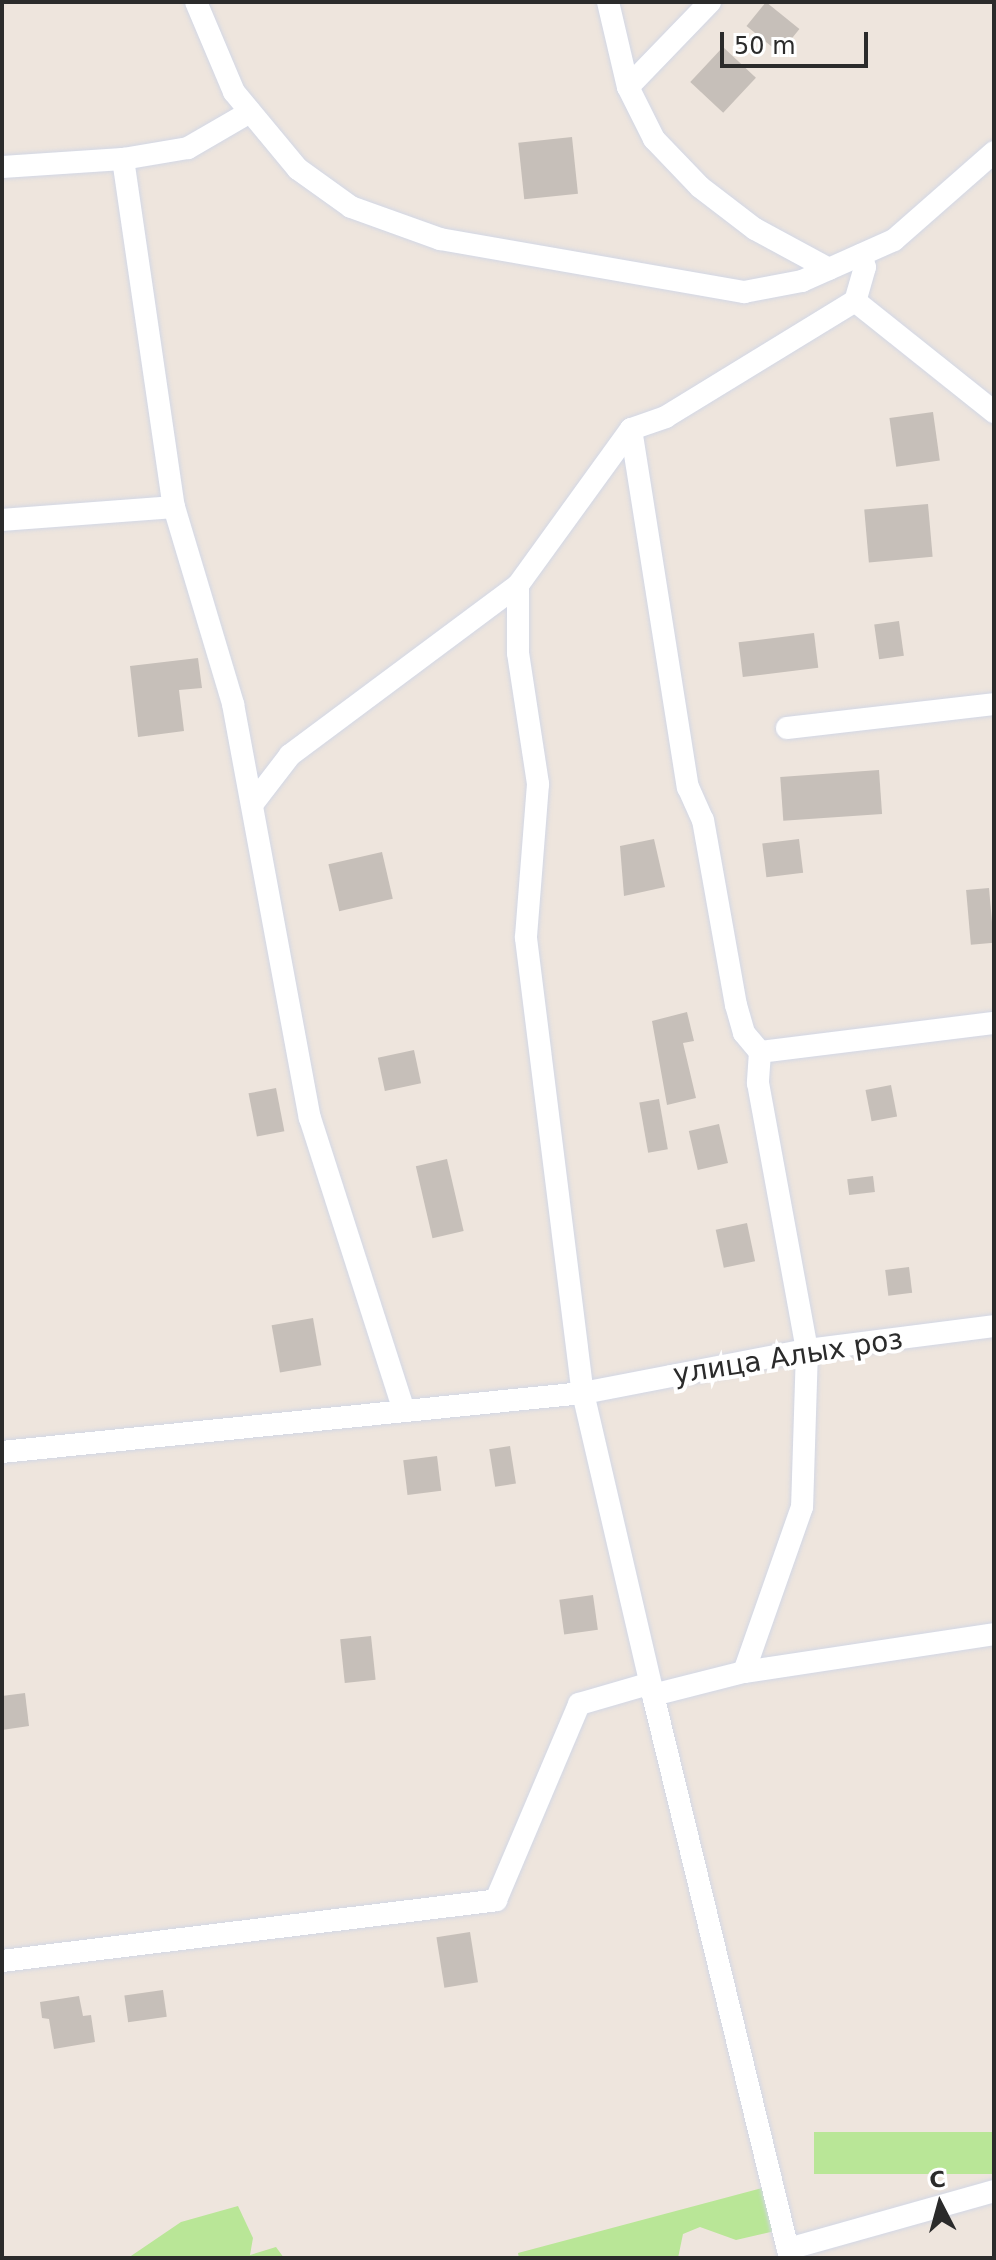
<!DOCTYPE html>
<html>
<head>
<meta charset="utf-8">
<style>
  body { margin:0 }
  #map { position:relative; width:996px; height:2260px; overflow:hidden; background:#eee5dd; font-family:"DejaVu Sans",sans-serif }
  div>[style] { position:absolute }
  .green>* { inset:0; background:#b9e697; transform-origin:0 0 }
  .building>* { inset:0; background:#c6bfb9; transform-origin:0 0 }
  .roads { filter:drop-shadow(0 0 2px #d2d7e5) drop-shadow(0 0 2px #d2d7e5) }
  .minor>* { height:22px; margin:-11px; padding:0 11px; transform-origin:11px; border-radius:11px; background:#fff }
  span { translate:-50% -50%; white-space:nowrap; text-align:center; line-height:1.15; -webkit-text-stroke:8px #fff; paint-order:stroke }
  .street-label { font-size:28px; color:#2b2b2b }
  .frame { position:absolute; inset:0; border:4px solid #2b2b2b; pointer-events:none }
  .north { position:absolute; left:900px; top:2164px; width:80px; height:80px; -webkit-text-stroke:6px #fff; paint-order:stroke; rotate:354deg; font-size:22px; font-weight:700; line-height:32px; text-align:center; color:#2b2b2b }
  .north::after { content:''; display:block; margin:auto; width:28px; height:36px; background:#2b2b2b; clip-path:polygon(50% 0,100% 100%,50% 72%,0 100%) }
  .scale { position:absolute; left:720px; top:32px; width:148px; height:36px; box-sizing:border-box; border:4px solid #2b2b2b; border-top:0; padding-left:10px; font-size:24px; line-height:28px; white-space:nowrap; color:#2b2b2b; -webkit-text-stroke:6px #fff; paint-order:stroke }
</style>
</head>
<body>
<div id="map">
  <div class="green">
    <div style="left:994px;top:2132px;width:42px;height:180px;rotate:90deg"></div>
    <div style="clip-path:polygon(766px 2187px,775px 2231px,736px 2240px,700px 2227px,683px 2234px,678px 2258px,519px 2258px,518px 2253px)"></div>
    <div style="clip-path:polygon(238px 2206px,253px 2238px,250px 2255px,276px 2247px,284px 2258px,128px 2258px,181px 2222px)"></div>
  </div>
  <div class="building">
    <div style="left:766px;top:2px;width:43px;height:31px;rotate:39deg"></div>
    <div style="left:723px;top:47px;width:45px;height:48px;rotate:43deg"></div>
    <div style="left:572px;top:137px;width:57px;height:54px;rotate:84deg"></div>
    <div style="left:933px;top:412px;width:49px;height:44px;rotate:82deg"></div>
    <div style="left:928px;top:504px;width:53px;height:64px;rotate:85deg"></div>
    <div style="left:899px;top:621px;width:35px;height:25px;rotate:82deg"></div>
    <div style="left:814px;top:633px;width:35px;height:76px;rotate:83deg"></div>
    <div style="clip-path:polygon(198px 658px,202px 688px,179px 690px,184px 731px,138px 737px,130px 666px)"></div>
    <div style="left:879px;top:770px;width:44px;height:99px;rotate:86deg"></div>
    <div style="clip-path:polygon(654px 839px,665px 887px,624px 896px,620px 846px)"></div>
    <div style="left:799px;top:839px;width:34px;height:37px;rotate:83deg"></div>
    <div style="left:382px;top:852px;width:48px;height:55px;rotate:77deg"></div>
    <div style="left:989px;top:888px;width:55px;height:23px;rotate:85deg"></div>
    <div style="clip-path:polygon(687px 1012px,694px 1041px,683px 1043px,696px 1098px,667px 1105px,652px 1021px)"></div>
    <div style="left:414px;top:1050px;width:34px;height:37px;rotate:78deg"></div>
    <div style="left:891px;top:1085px;width:32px;height:26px;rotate:79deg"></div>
    <div style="left:276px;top:1088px;width:44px;height:28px;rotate:79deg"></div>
    <div style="left:659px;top:1099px;width:51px;height:20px;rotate:80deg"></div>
    <div style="left:719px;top:1124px;width:40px;height:31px;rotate:77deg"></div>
    <div style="left:447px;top:1159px;width:74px;height:32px;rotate:77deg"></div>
    <div style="left:873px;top:1176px;width:16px;height:26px;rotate:83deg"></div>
    <div style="left:747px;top:1223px;width:39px;height:32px;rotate:78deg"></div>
    <div style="left:909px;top:1267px;width:26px;height:24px;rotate:83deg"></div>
    <div style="left:313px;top:1318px;width:48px;height:42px;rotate:80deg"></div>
    <div style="left:510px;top:1446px;width:38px;height:21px;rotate:81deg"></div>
    <div style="left:437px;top:1456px;width:35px;height:34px;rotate:83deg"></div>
    <div style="left:593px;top:1595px;width:35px;height:34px;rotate:82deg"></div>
    <div style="left:371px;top:1636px;width:44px;height:31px;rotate:84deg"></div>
    <div style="clip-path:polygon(25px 1693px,29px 1726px,2px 1730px,2px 1696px)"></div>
    <div style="left:470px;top:1932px;width:51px;height:34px;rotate:81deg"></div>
    <div style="left:163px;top:1990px;width:27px;height:39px;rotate:82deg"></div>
    <div style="clip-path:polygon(79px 1996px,83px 2016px,91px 2015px,95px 2042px,54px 2049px,49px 2019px,42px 2018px,40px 2002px)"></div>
  </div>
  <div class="roads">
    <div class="minor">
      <div style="left:196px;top:2px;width:98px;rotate:67.1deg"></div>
      <div style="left:234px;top:92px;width:100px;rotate:50.3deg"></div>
      <div style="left:298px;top:169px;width:65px;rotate:35.6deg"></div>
      <div style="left:351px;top:207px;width:95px;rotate:19.8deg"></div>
      <div style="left:440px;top:239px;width:309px;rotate:9.9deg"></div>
      <div style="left:744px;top:292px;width:59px;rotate:-10.7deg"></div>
      <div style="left:802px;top:281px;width:101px;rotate:-24deg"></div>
      <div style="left:894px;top:240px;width:133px;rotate:-41.3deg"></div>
      <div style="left:608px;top:2px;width:87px;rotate:76.8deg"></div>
      <div style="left:628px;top:87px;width:58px;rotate:63.4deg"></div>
      <div style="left:654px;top:139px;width:66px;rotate:46.2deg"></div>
      <div style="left:700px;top:187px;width:69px;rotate:37.4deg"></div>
      <div style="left:755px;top:229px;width:84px;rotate:28.4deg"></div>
      <div style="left:628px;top:87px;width:118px;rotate:-46deg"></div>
      <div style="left:250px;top:112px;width:72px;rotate:149.9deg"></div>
      <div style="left:188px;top:148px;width:66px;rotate:170.4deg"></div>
      <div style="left:123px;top:159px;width:352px;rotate:81.7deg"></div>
      <div style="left:174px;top:507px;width:206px;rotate:73.3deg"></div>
      <div style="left:233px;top:704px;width:421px;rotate:79.5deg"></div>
      <div style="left:310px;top:1118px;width:305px;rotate:72.2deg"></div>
      <div style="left:2px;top:167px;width:121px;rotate:-3.8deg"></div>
      <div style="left:861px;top:255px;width:13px;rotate:72deg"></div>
      <div style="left:865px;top:267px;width:35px;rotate:106deg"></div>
      <div style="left:855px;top:301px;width:222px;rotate:148.5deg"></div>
      <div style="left:666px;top:417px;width:37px;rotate:161deg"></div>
      <div style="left:631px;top:429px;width:193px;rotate:125.9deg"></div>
      <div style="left:518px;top:585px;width:68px;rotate:90deg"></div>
      <div style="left:518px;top:653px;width:133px;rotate:81.3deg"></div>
      <div style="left:538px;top:784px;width:154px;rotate:94.5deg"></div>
      <div style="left:526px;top:938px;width:459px;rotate:82.9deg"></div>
      <div style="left:583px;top:1393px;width:310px;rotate:76.9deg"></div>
      <div style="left:653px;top:1695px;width:94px;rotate:-14.2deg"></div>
      <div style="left:744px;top:1672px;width:253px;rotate:-8.6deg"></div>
      <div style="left:855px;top:301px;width:178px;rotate:38.6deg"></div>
      <div style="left:631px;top:429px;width:363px;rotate:81deg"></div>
      <div style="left:688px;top:787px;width:36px;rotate:66deg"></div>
      <div style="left:703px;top:820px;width:188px;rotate:79.9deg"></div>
      <div style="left:736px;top:1005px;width:29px;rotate:74deg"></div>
      <div style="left:744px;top:1033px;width:25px;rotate:50deg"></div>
      <div style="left:760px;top:1052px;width:31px;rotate:94deg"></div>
      <div style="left:758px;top:1083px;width:271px;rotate:79.6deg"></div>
      <div style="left:807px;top:1350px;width:157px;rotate:91.8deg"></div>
      <div style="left:802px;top:1507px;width:175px;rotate:109.4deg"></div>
      <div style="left:2px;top:520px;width:172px;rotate:-4.3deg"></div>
      <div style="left:787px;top:728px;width:208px;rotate:-6.6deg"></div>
      <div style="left:254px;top:802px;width:59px;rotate:-52.5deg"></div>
      <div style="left:290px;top:755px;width:284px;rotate:-36.7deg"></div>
      <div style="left:760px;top:1052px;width:236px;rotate:-7.1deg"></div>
      <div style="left:2px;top:1452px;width:584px;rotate:-5.8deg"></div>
      <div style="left:583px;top:1393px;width:228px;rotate:-10.9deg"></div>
      <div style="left:807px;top:1350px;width:189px;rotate:-7.3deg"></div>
      <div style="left:653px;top:1695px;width:579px;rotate:76.32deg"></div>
      <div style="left:2px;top:1961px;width:498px;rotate:-7deg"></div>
      <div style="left:496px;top:1900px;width:213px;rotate:-67deg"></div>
      <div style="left:579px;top:1704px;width:72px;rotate:-16.2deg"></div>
      <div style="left:788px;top:2249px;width:214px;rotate:-15.7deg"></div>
    </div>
  </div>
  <div class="street-label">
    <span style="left:788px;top:1357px;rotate:-9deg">улица Алых роз</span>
  </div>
  <div class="frame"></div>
  <div class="north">С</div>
  <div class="scale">50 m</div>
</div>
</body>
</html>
